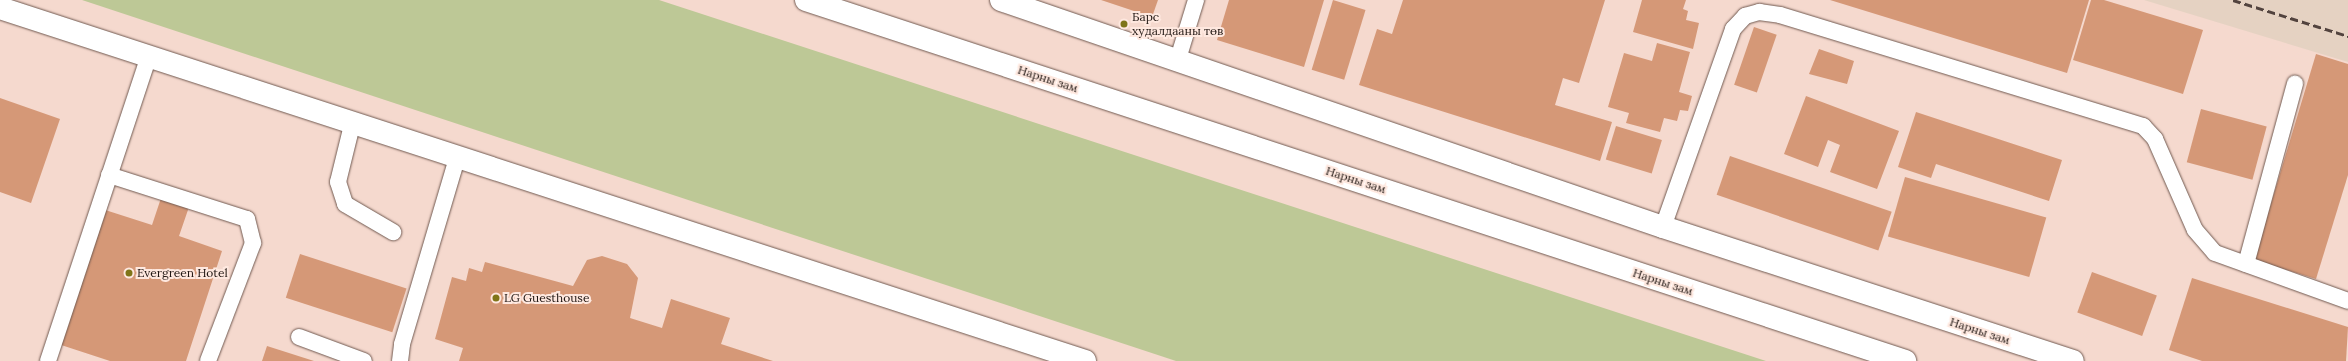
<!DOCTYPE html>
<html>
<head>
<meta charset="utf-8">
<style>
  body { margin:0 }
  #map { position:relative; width:2348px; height:361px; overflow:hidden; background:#f5d9ce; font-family:Lora,serif }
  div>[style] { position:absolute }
  .industrial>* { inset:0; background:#e5d2c2 }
  .green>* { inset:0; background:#bdc896 }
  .building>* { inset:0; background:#d59877; transform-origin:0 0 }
  .roads { filter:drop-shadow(0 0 1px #705950) drop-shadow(0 0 1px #705950) }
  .service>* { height:16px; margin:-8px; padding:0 8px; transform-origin:8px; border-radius:8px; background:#fff }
  .tertiary>* { height:22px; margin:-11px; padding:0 11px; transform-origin:11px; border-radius:11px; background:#fff }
  .primary>* { height:22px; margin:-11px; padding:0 11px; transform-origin:11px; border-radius:11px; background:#fff }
  .rail>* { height:3px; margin-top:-1.5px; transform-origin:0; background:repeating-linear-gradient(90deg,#52433e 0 8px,transparent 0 12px) }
  .dots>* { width:11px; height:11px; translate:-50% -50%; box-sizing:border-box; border:2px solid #fee8df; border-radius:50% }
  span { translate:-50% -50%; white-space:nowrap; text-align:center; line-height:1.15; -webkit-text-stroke:4px #fee8df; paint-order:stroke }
  .poi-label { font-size:12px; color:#201612 }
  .left { translate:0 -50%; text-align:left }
  .street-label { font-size:12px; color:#201612 }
</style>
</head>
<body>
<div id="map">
  <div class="industrial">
    <div style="clip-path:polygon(2144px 0,2348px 0,2348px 62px)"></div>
  </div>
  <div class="green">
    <div style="clip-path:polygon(82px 0,659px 0,1766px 361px,1176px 361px)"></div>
  </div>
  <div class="building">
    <div style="clip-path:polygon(1101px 0,1158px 0,1152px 17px)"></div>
    <div style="clip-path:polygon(1229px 0,1324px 0,1304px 67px,1217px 40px)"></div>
    <div style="left:1333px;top:0;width:34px;height:73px;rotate:17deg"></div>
    <div style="clip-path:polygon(1403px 0,1605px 0,1579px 83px,1563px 78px,1555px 105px,1612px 122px,1600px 161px,1359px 85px,1377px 29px,1392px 34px)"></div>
    <div style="clip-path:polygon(1642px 0,1686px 0,1683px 9px,1688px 11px,1686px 20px,1699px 23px,1693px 49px,1633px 32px)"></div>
    <div style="clip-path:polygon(1830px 0,2089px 0,2067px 73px)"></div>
    <div style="clip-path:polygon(2091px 0,2104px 0,2203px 30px,2183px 94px,2073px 60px)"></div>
    <div style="left:1754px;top:27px;width:24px;height:61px;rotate:19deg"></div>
    <div style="clip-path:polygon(1657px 43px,1690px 52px,1679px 92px,1692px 96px,1688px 111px,1680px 110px,1677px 121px,1664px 118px,1660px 132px,1626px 123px,1629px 113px,1608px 107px,1624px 53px,1652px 61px)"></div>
    <div style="clip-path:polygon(1819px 49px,1854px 61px,1847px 84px,1809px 74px)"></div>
    <div style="clip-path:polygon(2316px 54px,2348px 64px,2348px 175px,2316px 279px,2254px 260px)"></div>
    <div style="clip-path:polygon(1806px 96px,1899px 131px,1877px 189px,1830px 172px,1840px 145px,1828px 140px,1818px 167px,1784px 154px)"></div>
    <div style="clip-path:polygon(0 98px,60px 119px,31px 203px,0 192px)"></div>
    <div style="left:2201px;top:109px;width:68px;height:55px;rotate:15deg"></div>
    <div style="clip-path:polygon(1916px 112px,2062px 160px,2049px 201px,1936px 164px,1931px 178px,1898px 167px)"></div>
    <div style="left:1616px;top:126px;width:48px;height:35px;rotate:17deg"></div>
    <div style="left:1730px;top:156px;width:171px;height:41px;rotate:19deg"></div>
    <div style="left:1905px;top:177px;width:147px;height:62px;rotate:16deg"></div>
    <div style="clip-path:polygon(161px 198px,189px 207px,179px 236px,222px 251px,186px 361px,110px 361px,55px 343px,99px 208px,152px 225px)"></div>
    <div style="left:300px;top:254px;width:112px;height:46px;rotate:18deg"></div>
    <div style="clip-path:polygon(602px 256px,627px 264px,638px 278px,630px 318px,662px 328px,671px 299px,730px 318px,721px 344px,773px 361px,459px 361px,463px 348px,435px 339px,452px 277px,466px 281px,469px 268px,482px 272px,485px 262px,573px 286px,587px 260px)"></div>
    <div style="left:2092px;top:272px;width:69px;height:43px;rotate:20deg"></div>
    <div style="clip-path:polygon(2192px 278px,2348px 327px,2346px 361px,2202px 361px,2169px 350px)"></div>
    <div style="clip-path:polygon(267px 346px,314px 361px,262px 361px)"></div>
  </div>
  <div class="roads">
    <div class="service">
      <div style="left:1178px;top:59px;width:62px;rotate:-73deg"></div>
      <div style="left:353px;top:121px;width:63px;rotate:103.8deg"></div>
      <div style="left:338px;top:182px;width:23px;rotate:72deg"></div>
      <div style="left:345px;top:204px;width:56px;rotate:30.3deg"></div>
      <div style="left:109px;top:175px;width:145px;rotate:17.7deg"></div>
      <div style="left:247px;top:219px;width:25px;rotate:76deg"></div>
      <div style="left:253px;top:243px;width:126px;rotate:110.9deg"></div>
      <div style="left:1663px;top:227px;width:210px;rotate:-70.5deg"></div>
      <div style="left:1733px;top:29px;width:18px;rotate:-47deg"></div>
      <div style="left:1745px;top:16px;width:15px;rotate:-16deg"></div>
      <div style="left:1759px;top:12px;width:21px;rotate:8deg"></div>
      <div style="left:1780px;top:15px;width:380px;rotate:17deg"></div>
      <div style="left:2143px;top:126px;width:18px;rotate:47deg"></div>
      <div style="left:2155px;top:139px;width:99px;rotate:66.3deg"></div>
      <div style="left:2195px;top:230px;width:30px;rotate:49deg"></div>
      <div style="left:2215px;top:253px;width:141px;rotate:19.8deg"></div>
      <div style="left:2246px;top:264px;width:187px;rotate:-74.8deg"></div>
      <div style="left:299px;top:337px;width:69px;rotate:20.3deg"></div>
      <div style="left:48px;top:361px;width:322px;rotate:-71.7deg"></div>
      <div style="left:400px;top:361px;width:17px;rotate:-83deg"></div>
      <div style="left:402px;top:344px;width:197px;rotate:-73.5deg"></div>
    </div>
    <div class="tertiary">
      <div style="left:0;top:8px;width:1141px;rotate:18.02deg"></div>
    </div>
    <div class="primary">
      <div style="left:806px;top:0;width:1157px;rotate:18.18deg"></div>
      <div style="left:1001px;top:0;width:700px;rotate:18.93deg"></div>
      <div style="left:1663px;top:227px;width:431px;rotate:18.1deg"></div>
    </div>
  </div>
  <div class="rail">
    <div style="left:2233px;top:0;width:121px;rotate:17.4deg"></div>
  </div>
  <div class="dots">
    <div style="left:1124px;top:24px;background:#7f7519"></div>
    <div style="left:129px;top:273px;background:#7f7519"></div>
    <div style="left:496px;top:298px;background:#7f7519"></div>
  </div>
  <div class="poi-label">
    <span class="left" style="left:1132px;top:24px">Барс<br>худалдааны төв</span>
    <span class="left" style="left:137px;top:273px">Evergreen Hotel</span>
    <span class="left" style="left:504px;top:298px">LG Guesthouse</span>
  </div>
  <div class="street-label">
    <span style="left:1048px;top:79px;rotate:18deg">Нарны зам</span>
    <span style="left:1356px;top:180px;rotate:18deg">Нарны зам</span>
    <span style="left:1663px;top:282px;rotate:18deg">Нарны зам</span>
    <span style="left:1980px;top:331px;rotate:18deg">Нарны зам</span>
  </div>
</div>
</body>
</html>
